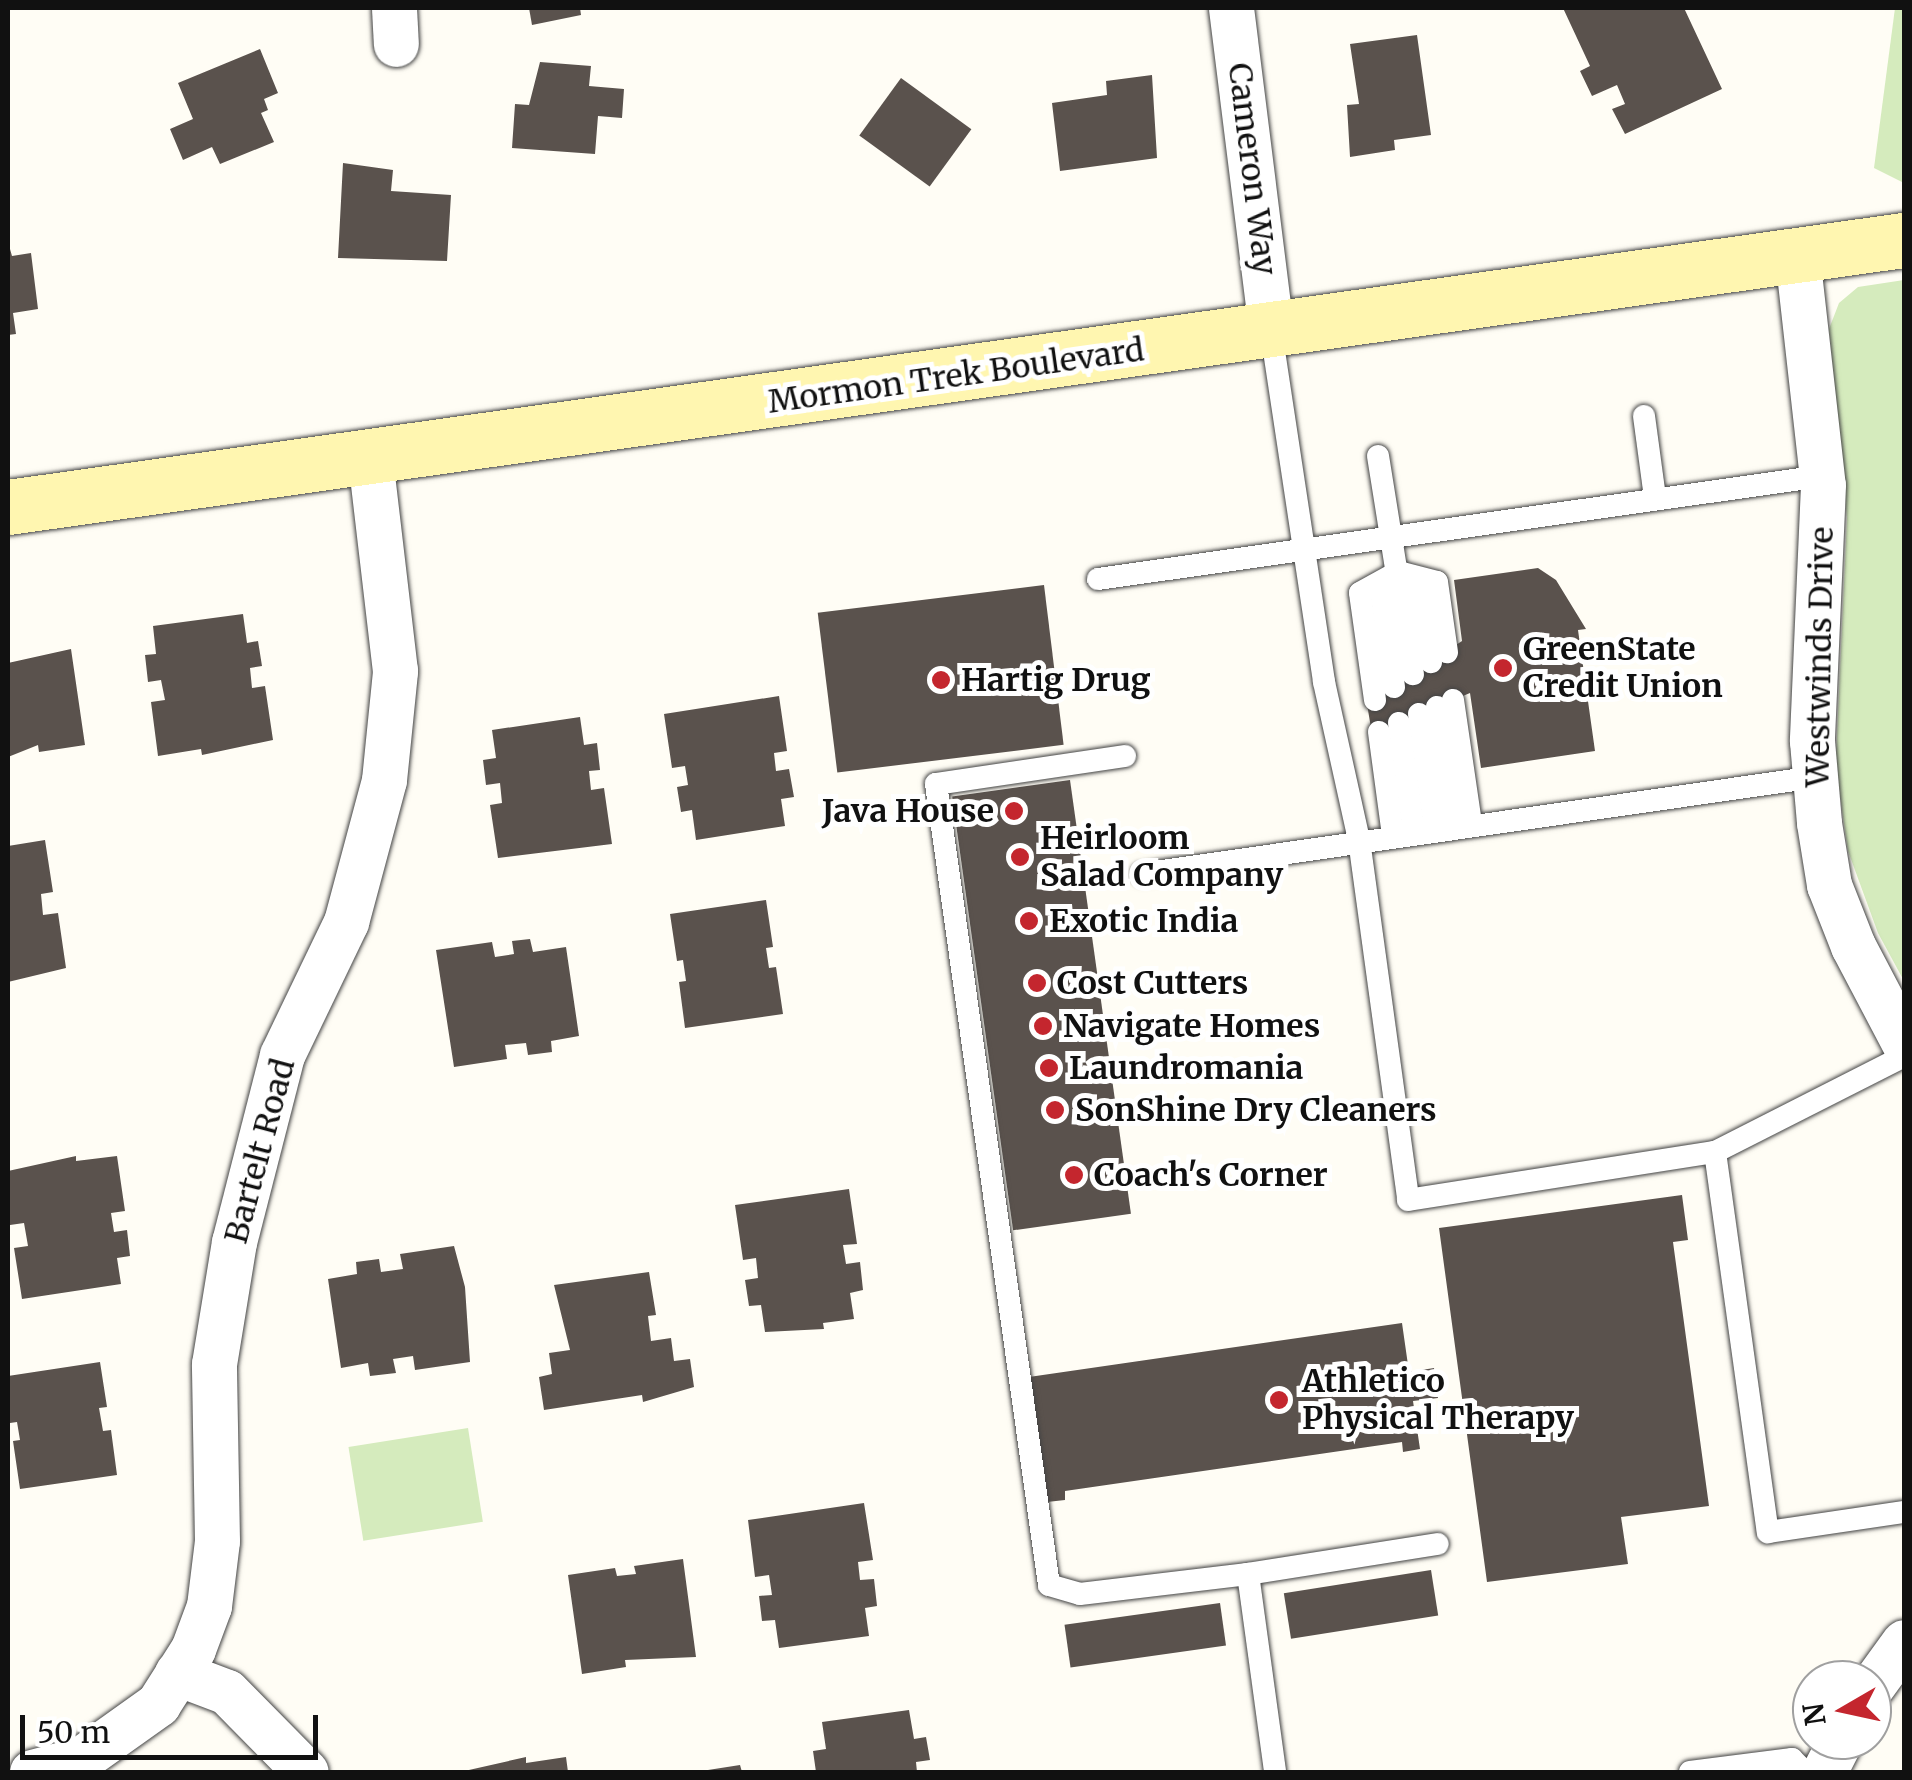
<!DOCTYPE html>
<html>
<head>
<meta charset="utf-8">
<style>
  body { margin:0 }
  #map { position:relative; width:1912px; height:1780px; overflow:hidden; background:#fffdf5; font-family:Merriweather,serif }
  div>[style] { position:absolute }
  .green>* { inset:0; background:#d5ebbd; transform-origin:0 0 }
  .building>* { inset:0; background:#5a524d; transform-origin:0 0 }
  .roads { filter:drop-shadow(0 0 2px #444) drop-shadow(0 0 2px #444) }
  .service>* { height:22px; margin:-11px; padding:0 11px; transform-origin:11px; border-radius:11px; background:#fff }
  .minor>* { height:45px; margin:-22.5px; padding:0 22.5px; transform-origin:22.5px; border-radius:22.5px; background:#fff }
  .secondary>* { height:55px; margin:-27.5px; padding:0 27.5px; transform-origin:27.5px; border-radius:27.5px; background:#fff6b0 }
  .dots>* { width:28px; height:28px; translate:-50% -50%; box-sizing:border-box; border:5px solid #fff; border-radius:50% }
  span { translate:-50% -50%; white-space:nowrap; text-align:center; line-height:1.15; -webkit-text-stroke:10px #fff; paint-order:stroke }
  .street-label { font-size:32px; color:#111 }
  .poi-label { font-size:32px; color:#111; font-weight:700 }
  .left { translate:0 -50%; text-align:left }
  .right { translate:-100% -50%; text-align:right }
  .frame { position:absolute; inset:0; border:10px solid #111; pointer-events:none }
  .north { position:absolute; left:1792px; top:1660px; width:100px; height:100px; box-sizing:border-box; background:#fff; border:2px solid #a0a0a0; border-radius:50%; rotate:261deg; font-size:28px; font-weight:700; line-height:40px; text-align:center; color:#111 }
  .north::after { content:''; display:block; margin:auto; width:35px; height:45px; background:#c4262e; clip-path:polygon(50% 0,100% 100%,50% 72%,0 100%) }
  .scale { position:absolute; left:20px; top:1715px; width:298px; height:45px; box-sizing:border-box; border:5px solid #111; border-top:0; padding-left:12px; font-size:30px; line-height:35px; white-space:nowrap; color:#111; -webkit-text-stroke:8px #fff; paint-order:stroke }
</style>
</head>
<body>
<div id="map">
  <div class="green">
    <div style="clip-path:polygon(1895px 8px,1904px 8px,1904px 183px,1874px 168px)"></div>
    <div style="clip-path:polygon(1904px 280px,1904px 981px,1878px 933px,1848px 851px,1840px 796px,1836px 757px,1847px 518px,1829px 329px,1839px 303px,1858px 287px)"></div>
    <div style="left:468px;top:1428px;width:95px;height:121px;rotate:81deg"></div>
  </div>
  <div class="building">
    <div style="clip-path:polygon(529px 8px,580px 8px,581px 15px,532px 25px)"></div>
    <div style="clip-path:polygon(1563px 8px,1684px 8px,1722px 89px,1625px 134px,1612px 109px,1625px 104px,1617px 85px,1592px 96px,1580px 71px,1590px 66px)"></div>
    <div style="clip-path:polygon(1417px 35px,1431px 135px,1394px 140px,1395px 150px,1350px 157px,1347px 105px,1359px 104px,1350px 44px)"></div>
    <div style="clip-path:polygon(260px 49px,278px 93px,264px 99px,268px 110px,261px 113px,274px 142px,220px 164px,212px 147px,183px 160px,170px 129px,193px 119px,178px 83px)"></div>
    <div style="clip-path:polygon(540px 62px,591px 66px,589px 86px,624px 89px,622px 118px,598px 116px,595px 154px,512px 148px,515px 104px,529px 105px)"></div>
    <div style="clip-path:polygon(1152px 75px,1157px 158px,1060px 171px,1052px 103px,1107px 95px,1106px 81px)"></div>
    <div style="left:901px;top:78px;width:87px;height:71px;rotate:36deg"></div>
    <div style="clip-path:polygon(343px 163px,393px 170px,391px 191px,451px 195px,447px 261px,338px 258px)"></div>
    <div style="clip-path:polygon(8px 242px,12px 256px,31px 253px,38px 309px,13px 313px,16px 334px,8px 335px)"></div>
    <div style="clip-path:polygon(1538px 568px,1556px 580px,1586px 629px,1578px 630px,1595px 751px,1481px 768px,1470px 693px,1372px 734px,1367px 704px,1462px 641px,1454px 580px)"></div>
    <div style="left:1044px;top:585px;width:161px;height:228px;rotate:83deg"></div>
    <div style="clip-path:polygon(243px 614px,247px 643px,258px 641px,262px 666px,250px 668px,252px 688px,265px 686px,273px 740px,202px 755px,201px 749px,158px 756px,151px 702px,165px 700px,161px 680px,148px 682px,145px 655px,156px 654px,153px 626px)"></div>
    <div style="clip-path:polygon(71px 649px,85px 745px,39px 752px,38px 745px,8px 757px,8px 663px)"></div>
    <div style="clip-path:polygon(779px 696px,787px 751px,774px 753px,776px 771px,789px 769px,794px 797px,781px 799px,785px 826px,696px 840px,692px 810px,681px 812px,677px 787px,688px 785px,685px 766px,672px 768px,664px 714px)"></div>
    <div style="clip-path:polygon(580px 717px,584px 745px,597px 743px,600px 770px,589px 771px,591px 790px,604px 788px,612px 844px,498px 858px,490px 805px,502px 803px,500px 783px,486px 785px,483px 760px,496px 758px,492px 730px)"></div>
    <div style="left:1070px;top:780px;width:438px;height:119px;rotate:82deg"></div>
    <div style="clip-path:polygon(45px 840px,53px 892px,41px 894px,43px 915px,58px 913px,66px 968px,8px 982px,8px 846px)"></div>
    <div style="clip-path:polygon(766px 900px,773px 947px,766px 948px,769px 968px,776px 967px,783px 1014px,685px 1028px,679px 982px,686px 981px,683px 960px,677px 961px,670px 914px)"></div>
    <div style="clip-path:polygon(530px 939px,533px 952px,566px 947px,579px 1036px,551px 1041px,552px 1052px,528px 1055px,526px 1043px,505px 1045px,507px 1059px,454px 1067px,436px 950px,492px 942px,495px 957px,514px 954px,512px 941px)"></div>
    <div style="clip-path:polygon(76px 1156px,76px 1161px,117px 1156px,125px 1211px,111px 1213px,114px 1232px,127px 1230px,130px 1256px,117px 1258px,121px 1284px,22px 1299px,14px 1248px,28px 1246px,24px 1223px,10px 1225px,8px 1171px)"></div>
    <div style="clip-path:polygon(849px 1189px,857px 1244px,843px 1245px,846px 1264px,860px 1262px,863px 1290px,850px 1293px,854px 1319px,823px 1323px,824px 1329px,765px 1332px,761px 1305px,749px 1306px,745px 1280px,758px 1278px,756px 1258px,743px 1260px,735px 1205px)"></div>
    <div style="clip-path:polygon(1682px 1195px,1688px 1240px,1673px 1242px,1709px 1506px,1621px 1517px,1628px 1564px,1487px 1582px,1439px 1228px)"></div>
    <div style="clip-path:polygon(454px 1246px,465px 1287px,470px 1362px,415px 1370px,413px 1356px,393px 1359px,396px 1373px,370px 1376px,368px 1363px,341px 1368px,328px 1279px,357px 1274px,356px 1262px,379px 1259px,381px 1272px,403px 1269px,400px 1254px)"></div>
    <div style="clip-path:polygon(649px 1272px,656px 1315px,648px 1316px,651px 1341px,671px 1338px,674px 1361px,690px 1359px,694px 1387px,643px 1402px,642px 1395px,544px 1410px,539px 1377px,552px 1374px,549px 1353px,570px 1350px,554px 1285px)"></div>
    <div style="clip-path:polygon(1402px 1323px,1409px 1372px,1434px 1368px,1438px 1398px,1413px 1401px,1420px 1449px,1403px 1452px,1402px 1442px,1065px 1491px,1065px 1500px,1047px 1502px,1029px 1377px)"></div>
    <div style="clip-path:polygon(100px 1362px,107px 1407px,99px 1408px,103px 1431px,111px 1430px,117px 1475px,20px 1489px,13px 1441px,20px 1440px,17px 1422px,10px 1423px,8px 1376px)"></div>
    <div style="clip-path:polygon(864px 1503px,873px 1560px,858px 1562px,860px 1580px,874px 1579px,877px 1606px,865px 1608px,869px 1636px,779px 1648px,775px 1620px,762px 1621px,759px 1596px,772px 1595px,769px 1575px,755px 1577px,748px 1520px)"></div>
    <div style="clip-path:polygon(683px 1559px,696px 1657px,625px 1660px,626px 1667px,582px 1674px,568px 1575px,615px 1568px,617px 1576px,636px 1574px,634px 1566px)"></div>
    <div style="left:1431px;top:1570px;width:46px;height:149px;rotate:81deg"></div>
    <div style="left:1220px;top:1603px;width:43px;height:157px;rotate:82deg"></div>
    <div style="clip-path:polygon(909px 1710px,914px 1739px,926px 1737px,930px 1760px,916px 1762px,917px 1772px,816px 1772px,813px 1751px,826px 1749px,822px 1722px)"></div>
    <div style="clip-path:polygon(526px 1757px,526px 1763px,566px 1757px,568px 1772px,460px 1772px)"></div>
    <div style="clip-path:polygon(740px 1765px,742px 1772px,708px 1772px,708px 1770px)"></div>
  </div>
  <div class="roads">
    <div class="service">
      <div style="left:1271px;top:331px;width:355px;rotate:81.4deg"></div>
      <div style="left:1324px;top:682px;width:162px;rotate:77.5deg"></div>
      <div style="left:1359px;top:840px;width:363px;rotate:82.2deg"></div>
      <div style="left:1408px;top:1200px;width:311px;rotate:-8.9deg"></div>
      <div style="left:1715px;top:1152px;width:384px;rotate:82.1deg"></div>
      <div style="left:1768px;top:1532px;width:137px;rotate:-8.4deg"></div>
      <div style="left:1644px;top:416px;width:82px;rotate:82.3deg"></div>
      <div style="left:1378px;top:456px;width:221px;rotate:80.9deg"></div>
      <div style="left:1401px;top:574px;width:22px;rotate:30deg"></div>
      <div style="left:1420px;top:585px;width:78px;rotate:81.9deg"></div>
      <div style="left:1098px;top:579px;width:731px;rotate:-8.1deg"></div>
      <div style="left:1394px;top:687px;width:98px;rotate:-97.6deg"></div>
      <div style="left:1381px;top:590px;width:21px;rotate:-47deg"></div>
      <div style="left:1375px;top:700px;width:108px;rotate:-98deg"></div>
      <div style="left:1360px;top:593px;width:43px;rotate:-28.9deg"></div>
      <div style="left:1398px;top:572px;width:40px;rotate:14.4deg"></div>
      <div style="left:1437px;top:582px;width:71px;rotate:81.9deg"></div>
      <div style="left:1453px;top:700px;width:125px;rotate:81.7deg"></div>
      <div style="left:1437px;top:707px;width:120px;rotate:81.9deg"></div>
      <div style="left:1419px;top:714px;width:116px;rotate:82.1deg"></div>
      <div style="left:1399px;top:723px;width:110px;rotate:82.2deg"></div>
      <div style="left:1379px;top:732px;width:104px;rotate:82.3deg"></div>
      <div style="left:1125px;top:756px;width:191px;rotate:171.6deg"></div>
      <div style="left:936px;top:784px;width:809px;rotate:81.97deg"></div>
      <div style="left:1049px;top:1585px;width:32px;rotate:16deg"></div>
      <div style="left:1080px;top:1594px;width:169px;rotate:-6.8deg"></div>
      <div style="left:1248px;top:1574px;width:200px;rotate:82.2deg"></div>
      <div style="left:1142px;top:874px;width:680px;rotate:-8.2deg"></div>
      <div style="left:1715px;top:1152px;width:212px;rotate:-26.9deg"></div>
      <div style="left:1248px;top:1574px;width:192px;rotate:-9deg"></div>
      <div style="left:1690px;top:1772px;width:103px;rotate:-7.3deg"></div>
      <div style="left:1792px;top:1759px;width:18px;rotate:45deg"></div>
    </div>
    <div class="minor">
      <div style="left:394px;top:8px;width:36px;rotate:87deg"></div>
      <div style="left:1231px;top:8px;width:325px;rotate:82.9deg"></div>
      <div style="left:1797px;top:255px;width:231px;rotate:83.6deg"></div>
      <div style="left:1823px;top:485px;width:256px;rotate:92.5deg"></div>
      <div style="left:1812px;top:741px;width:82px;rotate:85.1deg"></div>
      <div style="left:1819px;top:823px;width:63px;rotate:80.8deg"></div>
      <div style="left:1829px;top:885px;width:66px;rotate:68.5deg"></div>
      <div style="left:1853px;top:946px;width:110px;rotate:62.3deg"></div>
      <div style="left:177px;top:1673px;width:53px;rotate:20.8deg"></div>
      <div style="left:227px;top:1692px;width:112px;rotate:45.4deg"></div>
      <div style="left:1872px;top:1686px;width:54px;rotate:-54deg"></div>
      <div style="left:32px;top:1772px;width:51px;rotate:-14.9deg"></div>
      <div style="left:81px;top:1759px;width:95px;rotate:-35.5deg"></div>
      <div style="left:158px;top:1704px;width:65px;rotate:-57.5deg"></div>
      <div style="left:193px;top:1649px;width:46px;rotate:-69.6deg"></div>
      <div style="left:209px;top:1606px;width:65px;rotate:-83deg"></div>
      <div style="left:217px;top:1541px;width:177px;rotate:-91deg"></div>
      <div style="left:214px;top:1364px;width:124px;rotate:-80.7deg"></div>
      <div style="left:234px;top:1242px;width:193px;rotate:-75.6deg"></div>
      <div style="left:282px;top:1055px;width:148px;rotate:-64.3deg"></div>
      <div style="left:346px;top:922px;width:147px;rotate:-75deg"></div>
      <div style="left:384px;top:780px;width:110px;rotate:-84.2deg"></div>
      <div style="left:395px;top:671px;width:215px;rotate:-96.7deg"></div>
      <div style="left:1824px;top:1772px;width:36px;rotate:-63deg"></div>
    </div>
    <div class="secondary">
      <div style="left:8px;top:507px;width:1915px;rotate:-8.02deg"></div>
    </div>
  </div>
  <div class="dots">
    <div style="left:1503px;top:668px;background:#c4262e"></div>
    <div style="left:941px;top:680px;background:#c4262e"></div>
    <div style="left:1014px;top:811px;background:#c4262e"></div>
    <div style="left:1020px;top:857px;background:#c4262e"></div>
    <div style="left:1029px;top:921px;background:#c4262e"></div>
    <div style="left:1037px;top:983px;background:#c4262e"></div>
    <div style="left:1043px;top:1026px;background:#c4262e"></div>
    <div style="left:1049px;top:1068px;background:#c4262e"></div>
    <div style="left:1055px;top:1110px;background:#c4262e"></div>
    <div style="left:1074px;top:1175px;background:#c4262e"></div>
    <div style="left:1279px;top:1400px;background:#c4262e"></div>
  </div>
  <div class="street-label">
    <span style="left:1252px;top:169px;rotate:83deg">Cameron Way</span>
    <span style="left:956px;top:376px;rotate:-8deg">Mormon Trek Boulevard</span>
    <span style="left:1820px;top:657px;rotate:-89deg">Westwinds Drive</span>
    <span style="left:260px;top:1151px;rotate:-75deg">Bartelt Road</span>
  </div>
  <div class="poi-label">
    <span class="left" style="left:1523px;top:668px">GreenState<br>Credit Union</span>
    <span class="left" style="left:961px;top:680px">Hartig Drug</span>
    <span class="right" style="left:994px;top:811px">Java House</span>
    <span class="left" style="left:1040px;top:857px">Heirloom<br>Salad Company</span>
    <span class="left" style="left:1049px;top:921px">Exotic India</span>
    <span class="left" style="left:1057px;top:983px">Cost Cutters</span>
    <span class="left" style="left:1063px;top:1026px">Navigate Homes</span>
    <span class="left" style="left:1069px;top:1068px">Laundromania</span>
    <span class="left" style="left:1075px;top:1110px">SonShine Dry Cleaners</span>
    <span class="left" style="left:1094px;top:1175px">Coach's Corner</span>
    <span class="left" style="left:1302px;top:1400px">Athletico<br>Physical Therapy</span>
  </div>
  <div class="frame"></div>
  <div class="north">N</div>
  <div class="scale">50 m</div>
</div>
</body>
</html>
